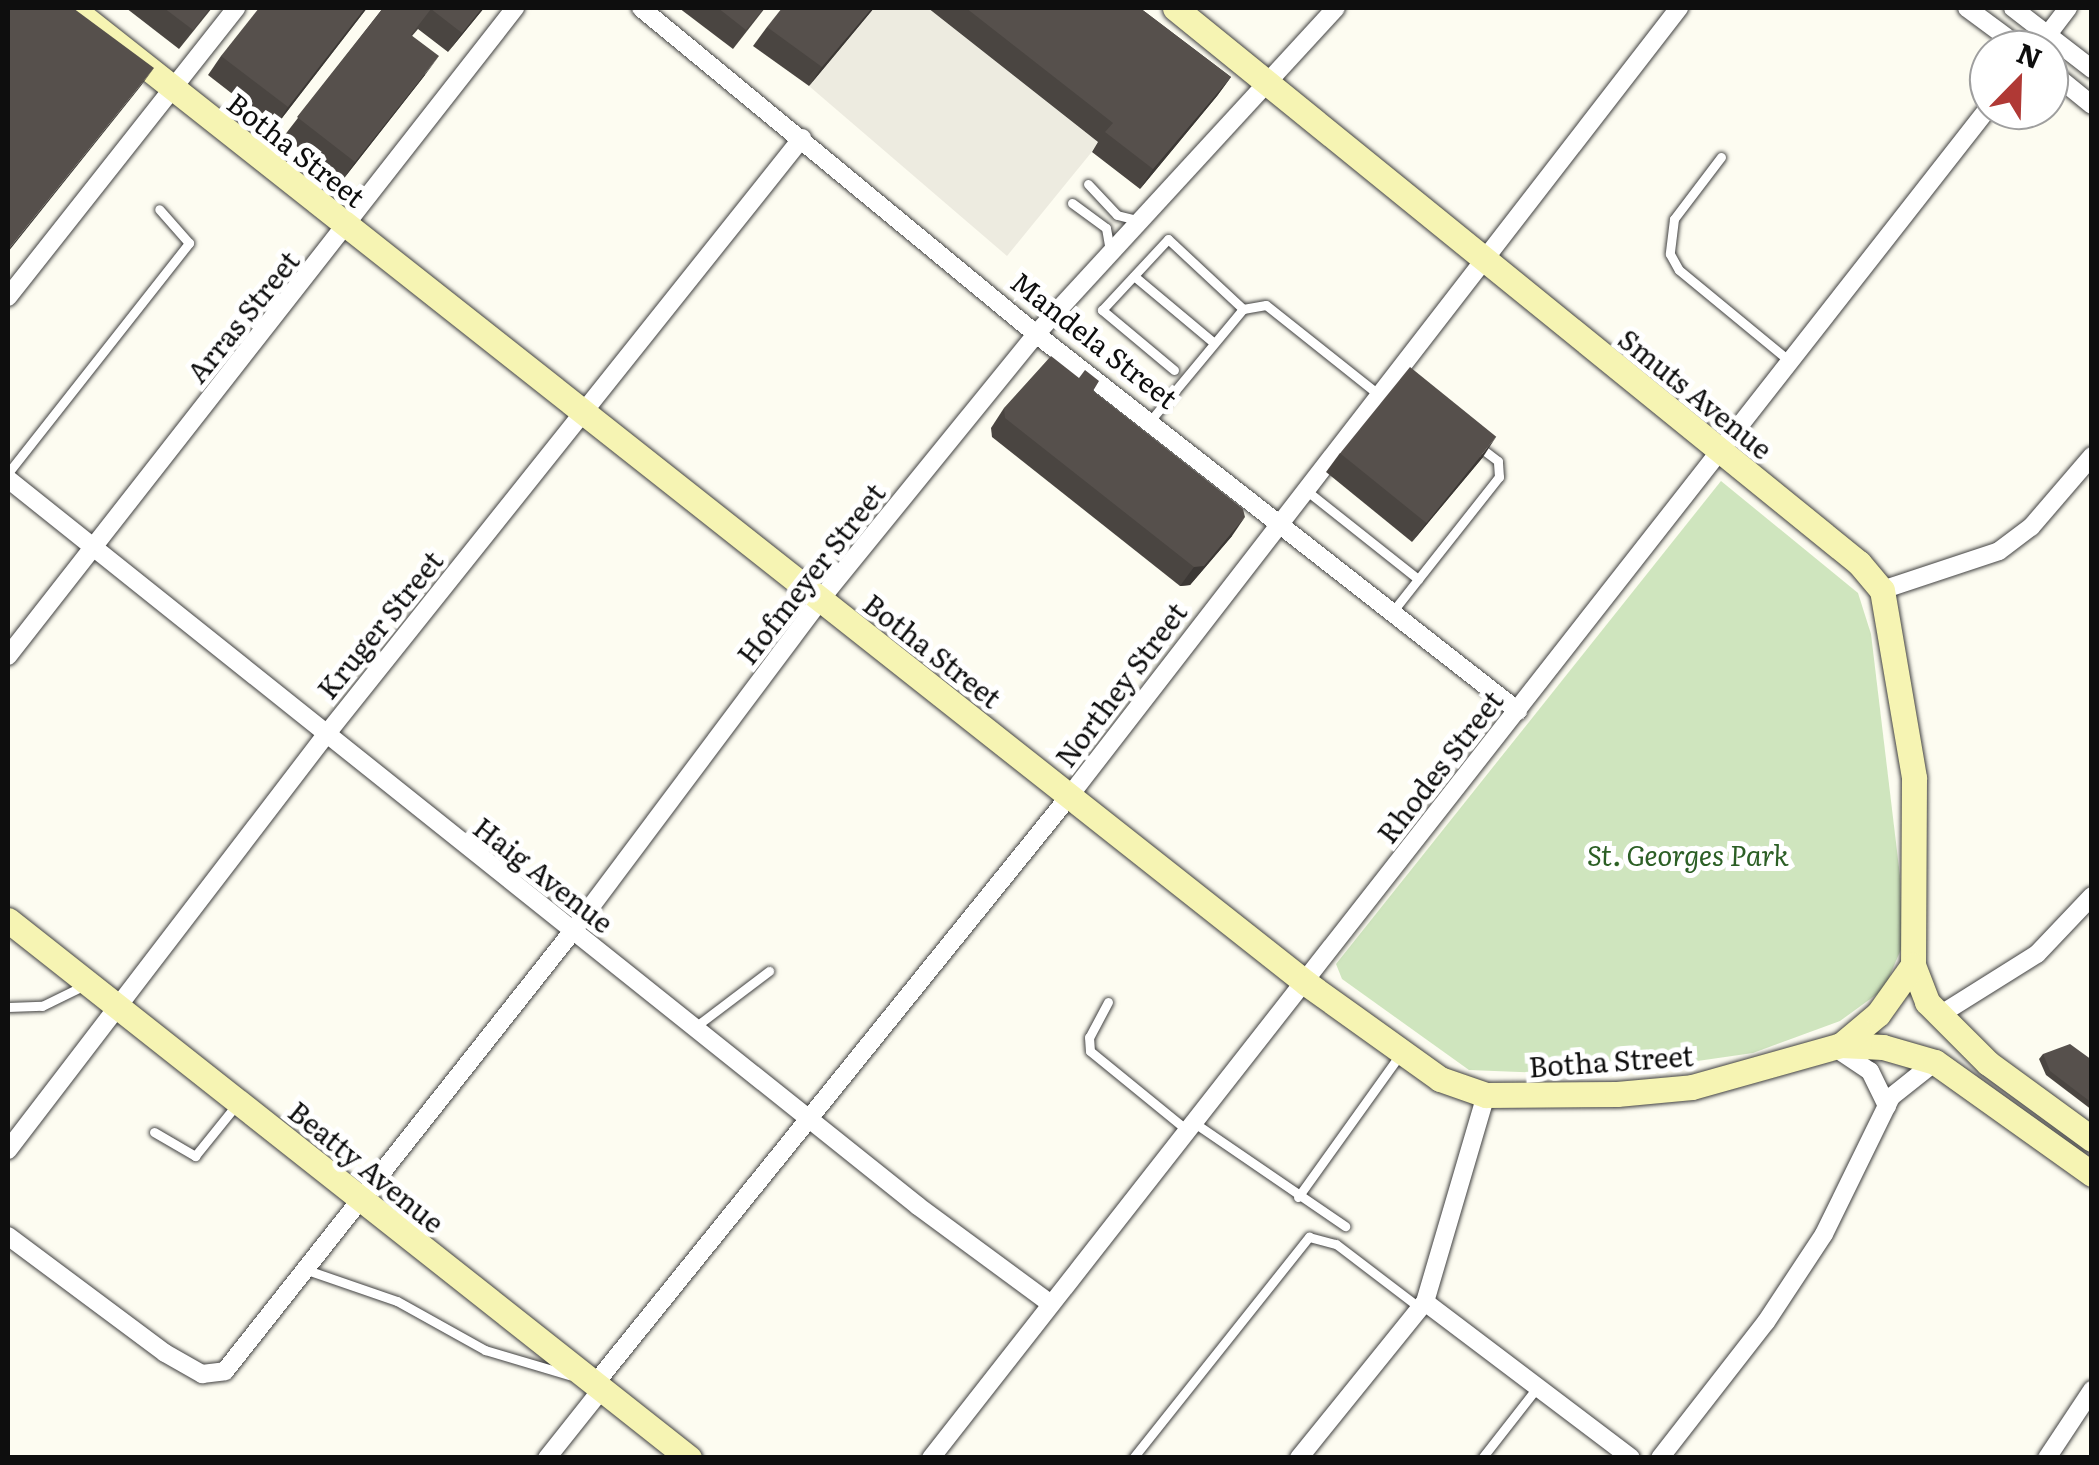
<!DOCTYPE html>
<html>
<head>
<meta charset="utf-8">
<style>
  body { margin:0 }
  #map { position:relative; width:2099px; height:1465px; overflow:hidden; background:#fdfcf1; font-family:Literata,serif }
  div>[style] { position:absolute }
  .green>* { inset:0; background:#cfe5be }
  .plaza>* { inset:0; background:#edebe0 }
  .roads { filter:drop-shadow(0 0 2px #414141) drop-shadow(0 0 2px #414141) }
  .lane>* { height:9px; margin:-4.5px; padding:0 4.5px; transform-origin:4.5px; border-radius:4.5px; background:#fff }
  .street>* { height:18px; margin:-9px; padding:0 9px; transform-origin:9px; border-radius:9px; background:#fff }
  .secondary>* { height:25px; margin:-12.5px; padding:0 12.5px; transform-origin:12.5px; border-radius:12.5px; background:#f6f4b3 }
  .wall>* { inset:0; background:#4a4541 }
  .shaded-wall>* { inset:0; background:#3c3835 }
  .building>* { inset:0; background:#56504c; transform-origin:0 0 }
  span { translate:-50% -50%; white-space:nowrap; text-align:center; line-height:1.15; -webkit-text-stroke:10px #fff; paint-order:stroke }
  .street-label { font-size:28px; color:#0e0e0e }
  .park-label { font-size:28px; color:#2c5f25; font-style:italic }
  .frame { position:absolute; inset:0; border:10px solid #0e0e0e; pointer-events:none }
  .north { position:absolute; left:1969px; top:30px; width:100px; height:100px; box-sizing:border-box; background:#fff; border:2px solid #9f9f9f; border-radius:50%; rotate:23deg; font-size:28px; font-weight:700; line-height:40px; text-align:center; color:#0e0e0e }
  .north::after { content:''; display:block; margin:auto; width:35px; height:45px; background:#b03935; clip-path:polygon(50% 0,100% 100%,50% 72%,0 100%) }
</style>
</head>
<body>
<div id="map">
  <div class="green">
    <div style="clip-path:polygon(1721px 481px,1858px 593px,1871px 634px,1900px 876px,1902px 947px,1884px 989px,1840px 1021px,1753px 1053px,1600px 1075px,1469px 1070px,1342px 979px,1336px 964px)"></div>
  </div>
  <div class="plaza">
    <div style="clip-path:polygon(874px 8px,928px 8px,1099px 143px,1007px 256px,809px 86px)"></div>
  </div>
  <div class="roads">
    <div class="lane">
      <div style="left:1721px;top:157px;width:78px;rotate:127.2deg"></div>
      <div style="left:1674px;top:219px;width:35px;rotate:97deg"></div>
      <div style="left:1670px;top:254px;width:18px;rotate:61deg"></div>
      <div style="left:1679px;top:270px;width:140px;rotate:39.5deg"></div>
      <div style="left:1088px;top:184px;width:42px;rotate:46.9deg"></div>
      <div style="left:1117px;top:215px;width:25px;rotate:14deg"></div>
      <div style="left:1072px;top:203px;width:42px;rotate:36.3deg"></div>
      <div style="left:1106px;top:228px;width:23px;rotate:80deg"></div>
      <div style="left:1134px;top:276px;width:104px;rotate:39.9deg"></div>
      <div style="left:1174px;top:370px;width:94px;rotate:-140.2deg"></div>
      <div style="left:1102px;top:310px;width:97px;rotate:-47.1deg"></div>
      <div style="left:1168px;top:239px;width:103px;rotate:43deg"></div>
      <div style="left:1243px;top:309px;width:23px;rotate:-10deg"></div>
      <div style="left:1266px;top:305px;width:144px;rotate:38.5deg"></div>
      <div style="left:1150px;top:421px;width:146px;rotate:-50.3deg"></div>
      <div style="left:8px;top:473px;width:293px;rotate:-51.8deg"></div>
      <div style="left:189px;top:243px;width:45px;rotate:-131.4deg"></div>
      <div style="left:1307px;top:491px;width:142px;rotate:38.4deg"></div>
      <div style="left:1393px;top:611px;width:171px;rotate:-51.7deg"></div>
      <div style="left:1499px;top:477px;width:16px;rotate:-94deg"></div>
      <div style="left:1498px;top:461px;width:25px;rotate:-143deg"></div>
      <div style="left:1108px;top:1002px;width:40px;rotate:118deg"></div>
      <div style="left:1089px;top:1037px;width:14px;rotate:86deg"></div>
      <div style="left:1090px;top:1051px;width:125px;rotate:39.2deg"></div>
      <div style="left:8px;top:1007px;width:34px;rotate:-2deg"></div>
      <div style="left:42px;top:1006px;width:50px;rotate:-26.1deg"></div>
      <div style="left:695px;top:1027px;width:93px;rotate:-37.1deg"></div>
      <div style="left:1196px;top:1124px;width:181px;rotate:34.4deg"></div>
      <div style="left:154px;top:1132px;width:48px;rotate:30.3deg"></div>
      <div style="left:195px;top:1156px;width:67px;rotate:-51.1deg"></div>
      <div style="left:1298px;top:1197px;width:177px;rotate:-54.4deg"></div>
      <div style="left:307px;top:1270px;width:95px;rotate:19deg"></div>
      <div style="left:397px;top:1301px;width:101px;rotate:29.1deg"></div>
      <div style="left:485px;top:1350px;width:88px;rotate:16.6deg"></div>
      <div style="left:1133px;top:1458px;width:283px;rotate:-51.5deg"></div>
      <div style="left:1309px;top:1237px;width:28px;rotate:15deg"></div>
      <div style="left:1336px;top:1244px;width:106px;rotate:37.3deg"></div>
      <div style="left:1482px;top:1458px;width:93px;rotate:-52deg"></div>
    </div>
    <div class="street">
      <div style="left:641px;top:8px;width:512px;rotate:39.53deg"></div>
      <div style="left:1036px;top:334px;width:612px;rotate:38.03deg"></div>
      <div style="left:1967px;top:8px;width:71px;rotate:36.4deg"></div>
      <div style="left:2013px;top:8px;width:100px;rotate:37.7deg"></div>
      <div style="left:2036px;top:50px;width:53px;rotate:-52.7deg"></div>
      <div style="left:2049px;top:70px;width:55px;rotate:39.1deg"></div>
      <div style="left:8px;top:297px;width:368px;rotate:-51.7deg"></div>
      <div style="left:8px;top:479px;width:1165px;rotate:38.62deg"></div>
      <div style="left:918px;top:1206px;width:165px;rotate:36.4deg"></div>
      <div style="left:1882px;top:590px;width:123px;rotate:-18.4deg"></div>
      <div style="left:1999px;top:551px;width:40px;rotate:-37deg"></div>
      <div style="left:2031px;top:527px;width:94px;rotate:-49.3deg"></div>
      <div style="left:8px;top:656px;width:823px;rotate:-51.96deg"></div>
      <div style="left:1938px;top:1016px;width:117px;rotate:-32.1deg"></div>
      <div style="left:2037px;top:954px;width:80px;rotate:-46.5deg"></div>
      <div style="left:1837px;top:1049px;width:40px;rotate:34deg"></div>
      <div style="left:1870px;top:1071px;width:39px;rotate:64deg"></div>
      <div style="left:8px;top:1150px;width:521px;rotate:-52.56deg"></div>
      <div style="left:325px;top:736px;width:765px;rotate:-51.42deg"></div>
      <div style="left:8px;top:1236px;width:196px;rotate:36.7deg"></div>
      <div style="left:165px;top:1353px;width:43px;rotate:29.6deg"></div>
      <div style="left:202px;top:1374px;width:23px;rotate:-7deg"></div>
      <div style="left:225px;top:1371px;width:560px;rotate:-51.68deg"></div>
      <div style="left:572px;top:932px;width:414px;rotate:-53.2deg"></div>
      <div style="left:820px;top:600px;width:343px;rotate:-50.9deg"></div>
      <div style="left:1036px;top:334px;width:443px;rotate:-47.4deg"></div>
      <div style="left:1425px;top:1302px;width:258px;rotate:37.1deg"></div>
      <div style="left:594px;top:1385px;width:759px;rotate:-51.09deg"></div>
      <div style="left:1071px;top:794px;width:994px;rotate:-52.28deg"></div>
      <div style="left:547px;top:1458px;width:87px;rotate:-51.5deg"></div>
      <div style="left:931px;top:1458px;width:1716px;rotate:-51.93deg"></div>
      <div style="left:1299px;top:1458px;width:201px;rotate:-51.1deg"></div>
      <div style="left:1425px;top:1302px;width:216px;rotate:-73.6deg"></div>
      <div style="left:1660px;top:1458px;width:172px;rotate:-52.1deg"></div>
      <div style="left:1766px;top:1322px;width:105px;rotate:-56.6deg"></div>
      <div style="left:1824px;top:1234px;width:153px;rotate:-63.9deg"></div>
      <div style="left:1891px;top:1097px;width:56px;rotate:-38.5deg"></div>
      <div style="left:2047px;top:1458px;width:82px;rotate:-56.5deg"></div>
    </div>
    <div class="secondary">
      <div style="left:72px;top:8px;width:1573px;rotate:38.31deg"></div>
      <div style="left:1306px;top:983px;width:165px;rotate:35.6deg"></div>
      <div style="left:1440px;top:1079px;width:49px;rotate:19.2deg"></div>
      <div style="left:1486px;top:1095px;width:131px;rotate:-0.4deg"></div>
      <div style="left:1617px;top:1094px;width:75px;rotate:-5.3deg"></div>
      <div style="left:1692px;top:1087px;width:155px;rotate:-15.7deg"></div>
      <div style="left:1841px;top:1045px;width:42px;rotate:2.7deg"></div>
      <div style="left:1883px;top:1047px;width:54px;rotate:16.1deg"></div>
      <div style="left:1935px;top:1062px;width:193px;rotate:35.5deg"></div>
      <div style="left:1175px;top:8px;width:881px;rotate:39.06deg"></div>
      <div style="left:1859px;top:563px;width:35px;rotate:50deg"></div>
      <div style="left:1882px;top:590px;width:191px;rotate:80.3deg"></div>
      <div style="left:1914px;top:778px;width:187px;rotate:90.3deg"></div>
      <div style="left:1913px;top:965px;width:40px;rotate:69deg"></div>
      <div style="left:1927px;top:1002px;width:86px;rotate:45deg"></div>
      <div style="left:1988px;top:1063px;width:129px;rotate:36.2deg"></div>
      <div style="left:8px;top:920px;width:868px;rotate:38.31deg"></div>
      <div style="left:1841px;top:1045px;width:48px;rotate:-40deg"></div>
      <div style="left:1878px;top:1014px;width:60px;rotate:-54.5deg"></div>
    </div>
  </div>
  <div class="wall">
    <div style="clip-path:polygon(126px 8px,212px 8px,179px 49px)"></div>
    <div style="clip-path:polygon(367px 8px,275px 127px,208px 75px,221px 56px)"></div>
    <div style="clip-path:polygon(383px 8px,484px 8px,448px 52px,418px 29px,412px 36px,425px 75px,341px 182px,284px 136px)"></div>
    <div style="clip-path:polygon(679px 8px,765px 8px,733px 49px)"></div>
    <div style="clip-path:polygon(874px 8px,809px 86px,753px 46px,767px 27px)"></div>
    <div style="clip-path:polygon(928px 8px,1140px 8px,1231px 77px,1217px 96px,1140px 189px,1092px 152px,1098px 142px)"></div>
    <div style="clip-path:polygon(1093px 391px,1232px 536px,1190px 585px,1180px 586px,992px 437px,991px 428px,1004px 408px)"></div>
    <div style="clip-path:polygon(1340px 453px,1483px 457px,1412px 542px,1326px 472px)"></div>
    <div style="clip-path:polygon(2043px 1054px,2092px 1060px,2092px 1110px,2046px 1075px,2039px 1059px)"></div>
  </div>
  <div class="shaded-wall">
    <div style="clip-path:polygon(365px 8px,367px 8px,275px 127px,288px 107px)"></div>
    <div style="clip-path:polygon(482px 8px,484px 8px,448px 52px,462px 33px)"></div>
    <div style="clip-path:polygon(872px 8px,874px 8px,809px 86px,822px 67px)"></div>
    <div style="clip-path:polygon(439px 56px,425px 75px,341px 182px,355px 162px)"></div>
    <div style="clip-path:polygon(154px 68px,140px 87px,8px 252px,8px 250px)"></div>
    <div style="clip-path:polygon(1231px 77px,1217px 96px,1140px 189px,1153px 169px)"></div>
    <div style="clip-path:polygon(1496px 437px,1483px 457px,1412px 542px,1426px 523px)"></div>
    <div style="clip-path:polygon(1245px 517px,1232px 536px,1190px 585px,1180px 586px,1194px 567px)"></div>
  </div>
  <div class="building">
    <div style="clip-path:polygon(8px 8px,73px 8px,154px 68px,8px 250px)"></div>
    <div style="clip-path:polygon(164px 8px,210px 8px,193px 30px)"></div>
    <div style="clip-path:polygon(259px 8px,365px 8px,288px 107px,221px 56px)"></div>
    <div style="clip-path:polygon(383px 8px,482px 8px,462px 33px,431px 9px,411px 35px,439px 56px,355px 162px,297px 117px)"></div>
    <div style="clip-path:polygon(718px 8px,764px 8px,746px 30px)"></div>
    <div style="clip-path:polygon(782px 8px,872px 8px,822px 67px,767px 27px)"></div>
    <div style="clip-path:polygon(966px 8px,1140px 8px,1231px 77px,1153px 169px,1105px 132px,1113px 123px)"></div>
    <div style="clip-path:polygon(1051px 356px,1079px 378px,1085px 370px,1099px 381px,1093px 391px,1243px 509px,1245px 517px,1204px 566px,1194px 567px,1005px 418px,1004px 408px)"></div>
    <div style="left:1410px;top:367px;width:111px;height:111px;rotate:39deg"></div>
    <div style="clip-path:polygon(2070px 1044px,2092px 1060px,2092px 1103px,2050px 1071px,2043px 1054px)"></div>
  </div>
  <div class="street-label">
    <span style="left:297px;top:149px;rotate:38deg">Botha Street</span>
    <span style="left:242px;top:316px;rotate:-51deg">Arras Street</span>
    <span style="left:1095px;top:339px;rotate:38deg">Mandela Street</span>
    <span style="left:1696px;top:393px;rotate:39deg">Smuts Avenue</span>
    <span style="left:810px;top:573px;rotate:-52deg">Hofmeyer Street</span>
    <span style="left:379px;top:624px;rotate:-51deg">Kruger Street</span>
    <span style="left:933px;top:650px;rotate:38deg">Botha Street</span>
    <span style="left:1120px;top:684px;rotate:-53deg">Northey Street</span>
    <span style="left:1439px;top:766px;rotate:-52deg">Rhodes Street</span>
    <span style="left:544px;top:874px;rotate:38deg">Haig Avenue</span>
    <span style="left:1611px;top:1060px;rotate:-4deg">Botha Street</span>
    <span style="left:367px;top:1166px;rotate:39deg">Beatty Avenue</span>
  </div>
  <div class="park-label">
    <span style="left:1688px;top:854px">St. Georges Park</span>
  </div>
  <div class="frame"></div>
  <div class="north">N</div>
</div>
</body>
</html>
